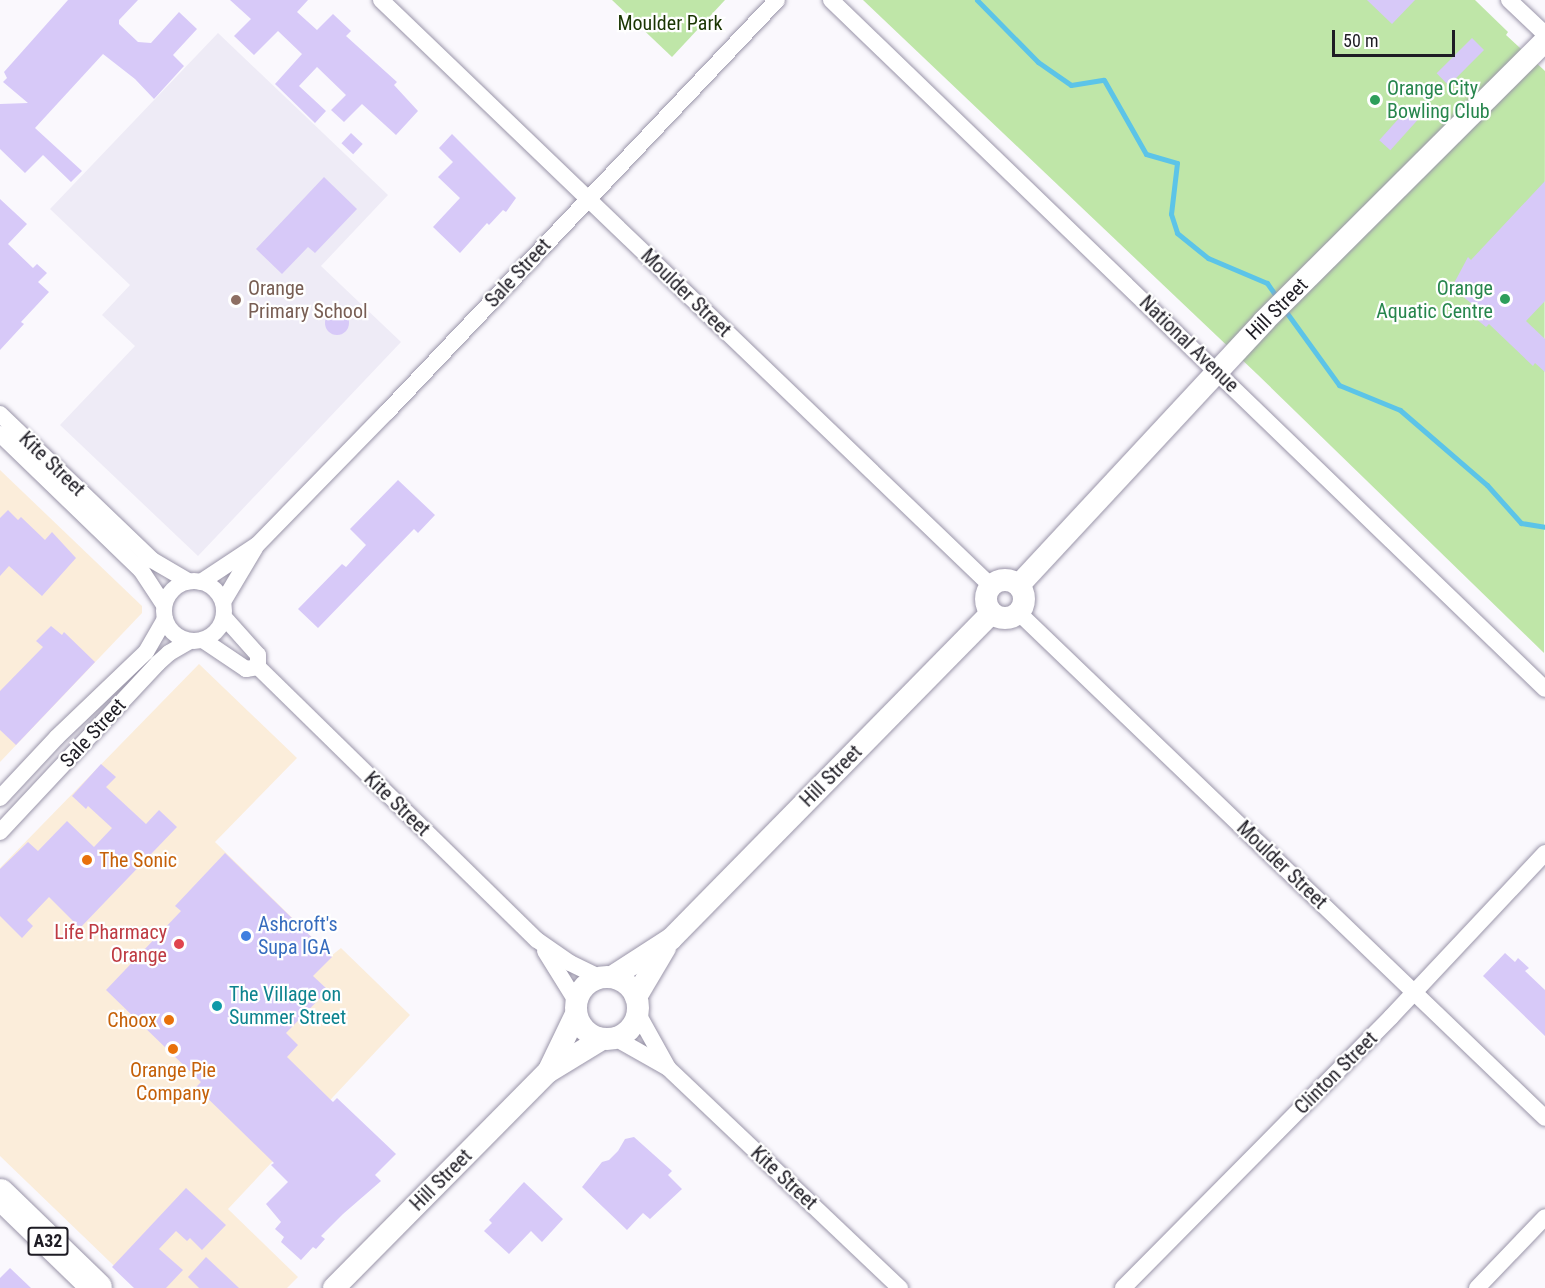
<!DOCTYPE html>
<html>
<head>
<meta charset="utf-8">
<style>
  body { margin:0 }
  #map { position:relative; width:1545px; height:1288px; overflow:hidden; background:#faf8fd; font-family:"Roboto Condensed",sans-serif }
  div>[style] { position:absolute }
  .commercial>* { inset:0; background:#fbedda }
  .built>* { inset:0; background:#eeebf6 }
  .green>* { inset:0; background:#bfe6a8 }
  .stream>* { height:5px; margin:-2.5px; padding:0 2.5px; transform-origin:2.5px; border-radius:2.5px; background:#5cc4e8 }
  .building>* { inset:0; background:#d7c9f8; transform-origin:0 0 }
  .round { border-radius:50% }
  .roads { filter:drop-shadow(0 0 2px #9a95a9) drop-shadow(0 0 2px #9a95a9) }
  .street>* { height:16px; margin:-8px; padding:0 8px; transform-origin:8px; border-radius:8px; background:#fff }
  .street>.ring { margin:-8px; padding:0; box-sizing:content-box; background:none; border:16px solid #fff; border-radius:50% }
  .secondary>* { height:22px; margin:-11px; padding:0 11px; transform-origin:11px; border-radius:11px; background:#fff }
  .secondary>.ring { margin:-11px; padding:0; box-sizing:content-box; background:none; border:22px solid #fff; border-radius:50% }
  .highway>* { height:30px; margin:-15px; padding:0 15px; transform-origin:15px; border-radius:15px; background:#fff }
  .dots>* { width:16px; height:16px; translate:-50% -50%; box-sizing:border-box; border:3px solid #fff; border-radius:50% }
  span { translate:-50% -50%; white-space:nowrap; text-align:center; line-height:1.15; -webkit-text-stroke:4.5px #fff; paint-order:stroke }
  .shield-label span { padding:2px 4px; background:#fff; border:2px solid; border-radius:4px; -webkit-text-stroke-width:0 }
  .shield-label { font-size:18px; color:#1e1c24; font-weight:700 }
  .park-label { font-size:20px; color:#1a3502 }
  .leisure-label { font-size:20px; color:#27864d }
  .left { translate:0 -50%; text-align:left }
  .right { translate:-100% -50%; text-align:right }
  .street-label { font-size:20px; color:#1e1c24 }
  .education-label { font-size:20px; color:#785e54 }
  .food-label { font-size:20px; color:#c56008 }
  .shop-label { font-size:20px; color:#366cbe }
  .health-label { font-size:20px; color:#be3a42 }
  .culture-label { font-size:20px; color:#0d838f }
  .scale { position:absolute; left:1332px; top:30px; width:123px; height:27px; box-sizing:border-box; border:3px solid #1e1c24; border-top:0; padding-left:8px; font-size:18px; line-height:21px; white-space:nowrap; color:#1e1c24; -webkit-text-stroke:4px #fff; paint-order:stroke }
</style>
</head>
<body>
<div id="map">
  <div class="commercial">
    <div style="clip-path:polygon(0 470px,142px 606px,142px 613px,0 762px)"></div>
    <div style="clip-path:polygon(199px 664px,297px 758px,215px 842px,331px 956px,341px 948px,410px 1015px,228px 1209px,298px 1277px,287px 1288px,137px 1288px,0 1156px,0 868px)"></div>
  </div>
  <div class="built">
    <div style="clip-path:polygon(218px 33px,388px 195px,321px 266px,401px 342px,198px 556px,60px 425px,135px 346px,102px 315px,130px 285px,50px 209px)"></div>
  </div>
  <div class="green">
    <div style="clip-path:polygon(612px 0,725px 0,672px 57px)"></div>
    <div style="clip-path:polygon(863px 0,1475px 0,1508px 32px,1506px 35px,1545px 71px,1544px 653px,1257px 374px)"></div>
  </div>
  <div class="stream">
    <div style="left:977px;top:0;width:87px;rotate:45.5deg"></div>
    <div style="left:1038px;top:62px;width:40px;rotate:34.9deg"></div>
    <div style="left:1071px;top:85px;width:33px;rotate:-9deg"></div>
    <div style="left:1104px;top:80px;width:85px;rotate:60.4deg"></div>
    <div style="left:1146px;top:154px;width:32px;rotate:16deg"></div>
    <div style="left:1177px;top:163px;width:51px;rotate:96.7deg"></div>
    <div style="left:1171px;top:214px;width:20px;rotate:72deg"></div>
    <div style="left:1177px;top:233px;width:40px;rotate:39deg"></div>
    <div style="left:1208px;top:258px;width:64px;rotate:23deg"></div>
    <div style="left:1267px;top:283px;width:19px;rotate:55deg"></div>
    <div style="left:1284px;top:309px;width:94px;rotate:54.1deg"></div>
    <div style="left:1339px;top:385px;width:66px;rotate:22.3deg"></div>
    <div style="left:1400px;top:410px;width:115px;rotate:40.8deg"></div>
    <div style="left:1487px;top:485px;width:51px;rotate:48.2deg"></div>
    <div style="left:1521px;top:523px;width:24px;rotate:9deg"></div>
  </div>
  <div class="building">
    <div style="clip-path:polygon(68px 0,138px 0,119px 20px,119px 24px,138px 42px,151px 43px,179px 12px,197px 29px,173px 55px,184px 66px,154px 99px,135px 79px,103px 54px,35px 128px,82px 171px,71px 182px,43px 155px,25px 173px,0 149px,0 104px,28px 103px,3px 82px,7px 78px,4px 72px)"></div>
    <div style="clip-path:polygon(230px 0,308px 0,297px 12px,317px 30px,333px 14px,351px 31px,346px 36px,397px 82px,394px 85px,418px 111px,396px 135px,362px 104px,344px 122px,331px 110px,346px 95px,317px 67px,299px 86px,326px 111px,315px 123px,275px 84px,302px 54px,278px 31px,254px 55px,234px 36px,251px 19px)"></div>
    <div style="clip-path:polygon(1367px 0,1415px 0,1392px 24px)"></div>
    <div style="left:1472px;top:38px;width:17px;height:50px;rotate:45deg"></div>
    <div style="left:1410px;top:106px;width:15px;height:46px;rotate:42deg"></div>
    <div style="left:351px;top:133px;width:16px;height:14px;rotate:43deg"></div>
    <div style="clip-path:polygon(452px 134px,516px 198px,506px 212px,503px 210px,489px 225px,487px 223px,460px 253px,433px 227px,460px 198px,438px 177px,453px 162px,439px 148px)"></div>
    <div style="clip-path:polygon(324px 177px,357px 209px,315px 253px,308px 247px,282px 274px,256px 249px)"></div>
    <div style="clip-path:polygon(1545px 181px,1545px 301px,1526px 321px,1545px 339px,1545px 372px,1535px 363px,1533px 366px,1489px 324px,1486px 327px,1475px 318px,1480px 311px,1452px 287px,1468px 257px,1471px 260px)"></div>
    <div style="clip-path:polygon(0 199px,27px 224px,8px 244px,33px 268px,37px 264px,47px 273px,38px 282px,49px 292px,21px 322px,24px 324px,0 350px)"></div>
    <div class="round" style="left:325px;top:311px;width:24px;height:24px"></div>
    <div style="clip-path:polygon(398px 480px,435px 515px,418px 533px,414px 529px,318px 628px,298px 609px,342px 564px,346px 567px,366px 545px,350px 529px)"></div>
    <div style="clip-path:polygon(8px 510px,18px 520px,21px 517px,45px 540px,52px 532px,76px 558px,42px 596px,9px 566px,0 576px,0 518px)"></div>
    <div style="clip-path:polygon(51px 626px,62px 635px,64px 632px,95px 662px,16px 745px,0 730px,0 691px,43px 647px,36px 641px)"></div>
    <div style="clip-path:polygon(101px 764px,116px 777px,106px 787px,146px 824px,159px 810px,177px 827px,80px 928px,49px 897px,27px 920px,33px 926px,22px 938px,0 916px,0 869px,28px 842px,38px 851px,67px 821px,94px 847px,112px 828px,88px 806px,86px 809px,72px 796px)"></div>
    <div style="clip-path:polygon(225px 853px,332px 957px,313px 976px,328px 990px,286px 1033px,298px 1045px,287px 1057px,333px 1102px,337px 1098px,396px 1154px,375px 1175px,381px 1181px,343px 1214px,321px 1236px,325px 1239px,316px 1249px,313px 1247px,301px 1260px,281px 1242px,284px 1237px,275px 1229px,281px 1222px,266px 1204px,288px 1182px,271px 1165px,274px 1163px,196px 1087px,201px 1082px,106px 990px,181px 911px,175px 906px)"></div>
    <div style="clip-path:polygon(1505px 953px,1515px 962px,1518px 958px,1529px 968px,1525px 971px,1545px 990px,1545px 1036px,1483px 976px)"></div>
    <div style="clip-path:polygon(634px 1137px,672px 1171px,668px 1175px,682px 1189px,650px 1219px,643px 1213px,627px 1230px,582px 1187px,602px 1162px,609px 1160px,618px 1151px,625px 1139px)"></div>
    <div style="clip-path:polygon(524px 1182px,563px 1219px,542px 1242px,531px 1231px,509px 1254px,484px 1231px,492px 1223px,489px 1220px)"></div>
    <div style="clip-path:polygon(186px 1188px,226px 1225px,202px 1250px,190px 1238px,187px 1241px,176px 1231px,159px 1249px,183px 1270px,166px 1288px,134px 1288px,112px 1267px)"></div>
    <div style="clip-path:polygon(206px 1257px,239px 1288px,199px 1288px,188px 1277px)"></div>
    <div style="clip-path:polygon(10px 1268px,31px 1288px,0 1288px,0 1278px)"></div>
  </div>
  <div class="roads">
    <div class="street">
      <div style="left:381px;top:0;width:846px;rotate:43.85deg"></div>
      <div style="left:831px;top:0;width:992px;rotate:43.98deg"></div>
      <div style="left:1509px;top:0;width:50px;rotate:43.4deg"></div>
      <div style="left:0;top:414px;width:211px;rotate:43.8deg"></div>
      <div style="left:152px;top:560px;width:42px;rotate:30.3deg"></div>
      <div style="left:0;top:434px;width:196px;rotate:44deg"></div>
      <div style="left:141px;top:570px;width:42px;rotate:56.7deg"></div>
      <div class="ring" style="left:164px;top:581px;width:44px;height:44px"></div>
      <div style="left:201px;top:582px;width:67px;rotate:-33.5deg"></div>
      <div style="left:257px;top:545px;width:186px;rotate:-45.7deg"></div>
      <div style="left:387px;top:412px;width:567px;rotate:-46.57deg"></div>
      <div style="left:223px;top:602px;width:63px;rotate:-59.3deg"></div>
      <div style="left:1019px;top:613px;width:729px;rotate:43.83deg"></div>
      <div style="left:224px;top:617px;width:51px;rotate:48.2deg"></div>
      <div style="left:258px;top:655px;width:12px;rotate:90deg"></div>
      <div style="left:258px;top:667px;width:390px;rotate:44.4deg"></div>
      <div style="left:537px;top:940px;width:40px;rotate:34.9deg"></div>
      <div style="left:570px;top:963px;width:32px;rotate:26deg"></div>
      <div style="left:203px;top:640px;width:52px;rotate:34deg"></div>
      <div style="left:246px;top:669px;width:12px;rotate:-9deg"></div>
      <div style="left:0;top:798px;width:83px;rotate:-46.9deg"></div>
      <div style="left:57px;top:737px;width:123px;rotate:-43.7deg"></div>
      <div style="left:146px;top:652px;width:38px;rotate:-60deg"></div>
      <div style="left:0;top:832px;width:231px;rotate:-46.9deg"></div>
      <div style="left:158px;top:663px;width:15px;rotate:-42deg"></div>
      <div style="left:169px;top:653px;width:24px;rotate:-30deg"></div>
      <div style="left:545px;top:951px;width:59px;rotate:58.2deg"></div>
      <div style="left:638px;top:1014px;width:60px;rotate:60.9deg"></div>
      <div style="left:615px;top:1038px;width:61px;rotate:29.5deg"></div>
      <div style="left:668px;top:1068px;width:320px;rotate:43.5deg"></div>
      <div style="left:1123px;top:1288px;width:381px;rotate:-45.3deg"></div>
      <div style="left:1391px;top:1017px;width:225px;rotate:-46.8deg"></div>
      <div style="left:1477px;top:1288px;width:98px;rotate:-46.2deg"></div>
    </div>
    <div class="secondary">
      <div class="ring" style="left:986px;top:580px;width:16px;height:16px"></div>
      <div style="left:1019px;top:585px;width:360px;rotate:-47.1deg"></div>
      <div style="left:1264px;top:321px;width:397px;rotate:-44.9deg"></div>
      <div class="ring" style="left:576px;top:977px;width:40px;height:40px"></div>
      <div style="left:612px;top:977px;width:70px;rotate:-32.8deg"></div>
      <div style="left:671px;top:939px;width:457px;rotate:-45.5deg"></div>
      <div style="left:636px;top:997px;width:57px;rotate:-59.4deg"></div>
      <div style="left:550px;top:1068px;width:60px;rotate:-64.3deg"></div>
      <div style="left:334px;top:1288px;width:304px;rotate:-45.3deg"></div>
      <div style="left:548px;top:1072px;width:63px;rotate:-31.4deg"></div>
    </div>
    <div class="highway">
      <div style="left:0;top:1194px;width:135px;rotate:44.1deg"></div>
    </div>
  </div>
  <div class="dots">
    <div style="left:1375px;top:100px;background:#2e9e5b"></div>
    <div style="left:1505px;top:299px;background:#2e9e5b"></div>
    <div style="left:236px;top:300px;background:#8d6e63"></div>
    <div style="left:87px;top:860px;background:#e8710a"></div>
    <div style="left:246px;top:936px;background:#3f7fe0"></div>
    <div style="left:179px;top:944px;background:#e0444e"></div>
    <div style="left:217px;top:1006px;background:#0f9aa8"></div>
    <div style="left:169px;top:1020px;background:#e8710a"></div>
    <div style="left:173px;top:1049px;background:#e8710a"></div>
  </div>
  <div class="shield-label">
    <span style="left:48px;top:1241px">A32</span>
  </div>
  <div class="park-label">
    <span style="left:670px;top:23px">Moulder Park</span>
  </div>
  <div class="leisure-label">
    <span class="left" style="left:1387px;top:100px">Orange City<br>Bowling Club</span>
    <span class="right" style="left:1493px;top:300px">Orange<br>Aquatic Centre</span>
  </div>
  <div class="street-label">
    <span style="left:518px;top:273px;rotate:-47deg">Sale Street</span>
    <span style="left:686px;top:293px;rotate:44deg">Moulder Street</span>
    <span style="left:1277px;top:309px;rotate:-45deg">Hill Street</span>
    <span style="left:1189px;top:344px;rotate:44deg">National Avenue</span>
    <span style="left:52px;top:464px;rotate:44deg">Kite Street</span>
    <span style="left:93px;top:733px;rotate:-47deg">Sale Street</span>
    <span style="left:831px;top:776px;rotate:-45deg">Hill Street</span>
    <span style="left:397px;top:804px;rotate:44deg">Kite Street</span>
    <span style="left:1282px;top:865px;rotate:44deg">Moulder Street</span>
    <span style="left:1336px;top:1073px;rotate:-45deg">Clinton Street</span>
    <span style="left:784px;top:1178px;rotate:43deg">Kite Street</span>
    <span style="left:441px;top:1180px;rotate:-45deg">Hill Street</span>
  </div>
  <div class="education-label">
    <span class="left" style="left:248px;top:300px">Orange<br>Primary School</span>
  </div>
  <div class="food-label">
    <span class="left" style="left:99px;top:860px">The Sonic</span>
    <span class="right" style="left:157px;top:1020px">Choox</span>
    <span style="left:173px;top:1082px">Orange Pie<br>Company</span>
  </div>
  <div class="shop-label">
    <span class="left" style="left:258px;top:936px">Ashcroft's<br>Supa IGA</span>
  </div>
  <div class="health-label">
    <span class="right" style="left:167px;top:944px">Life Pharmacy<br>Orange</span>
  </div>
  <div class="culture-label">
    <span class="left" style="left:229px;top:1006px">The Village on<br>Summer Street</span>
  </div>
  <div class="scale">50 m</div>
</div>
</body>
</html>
